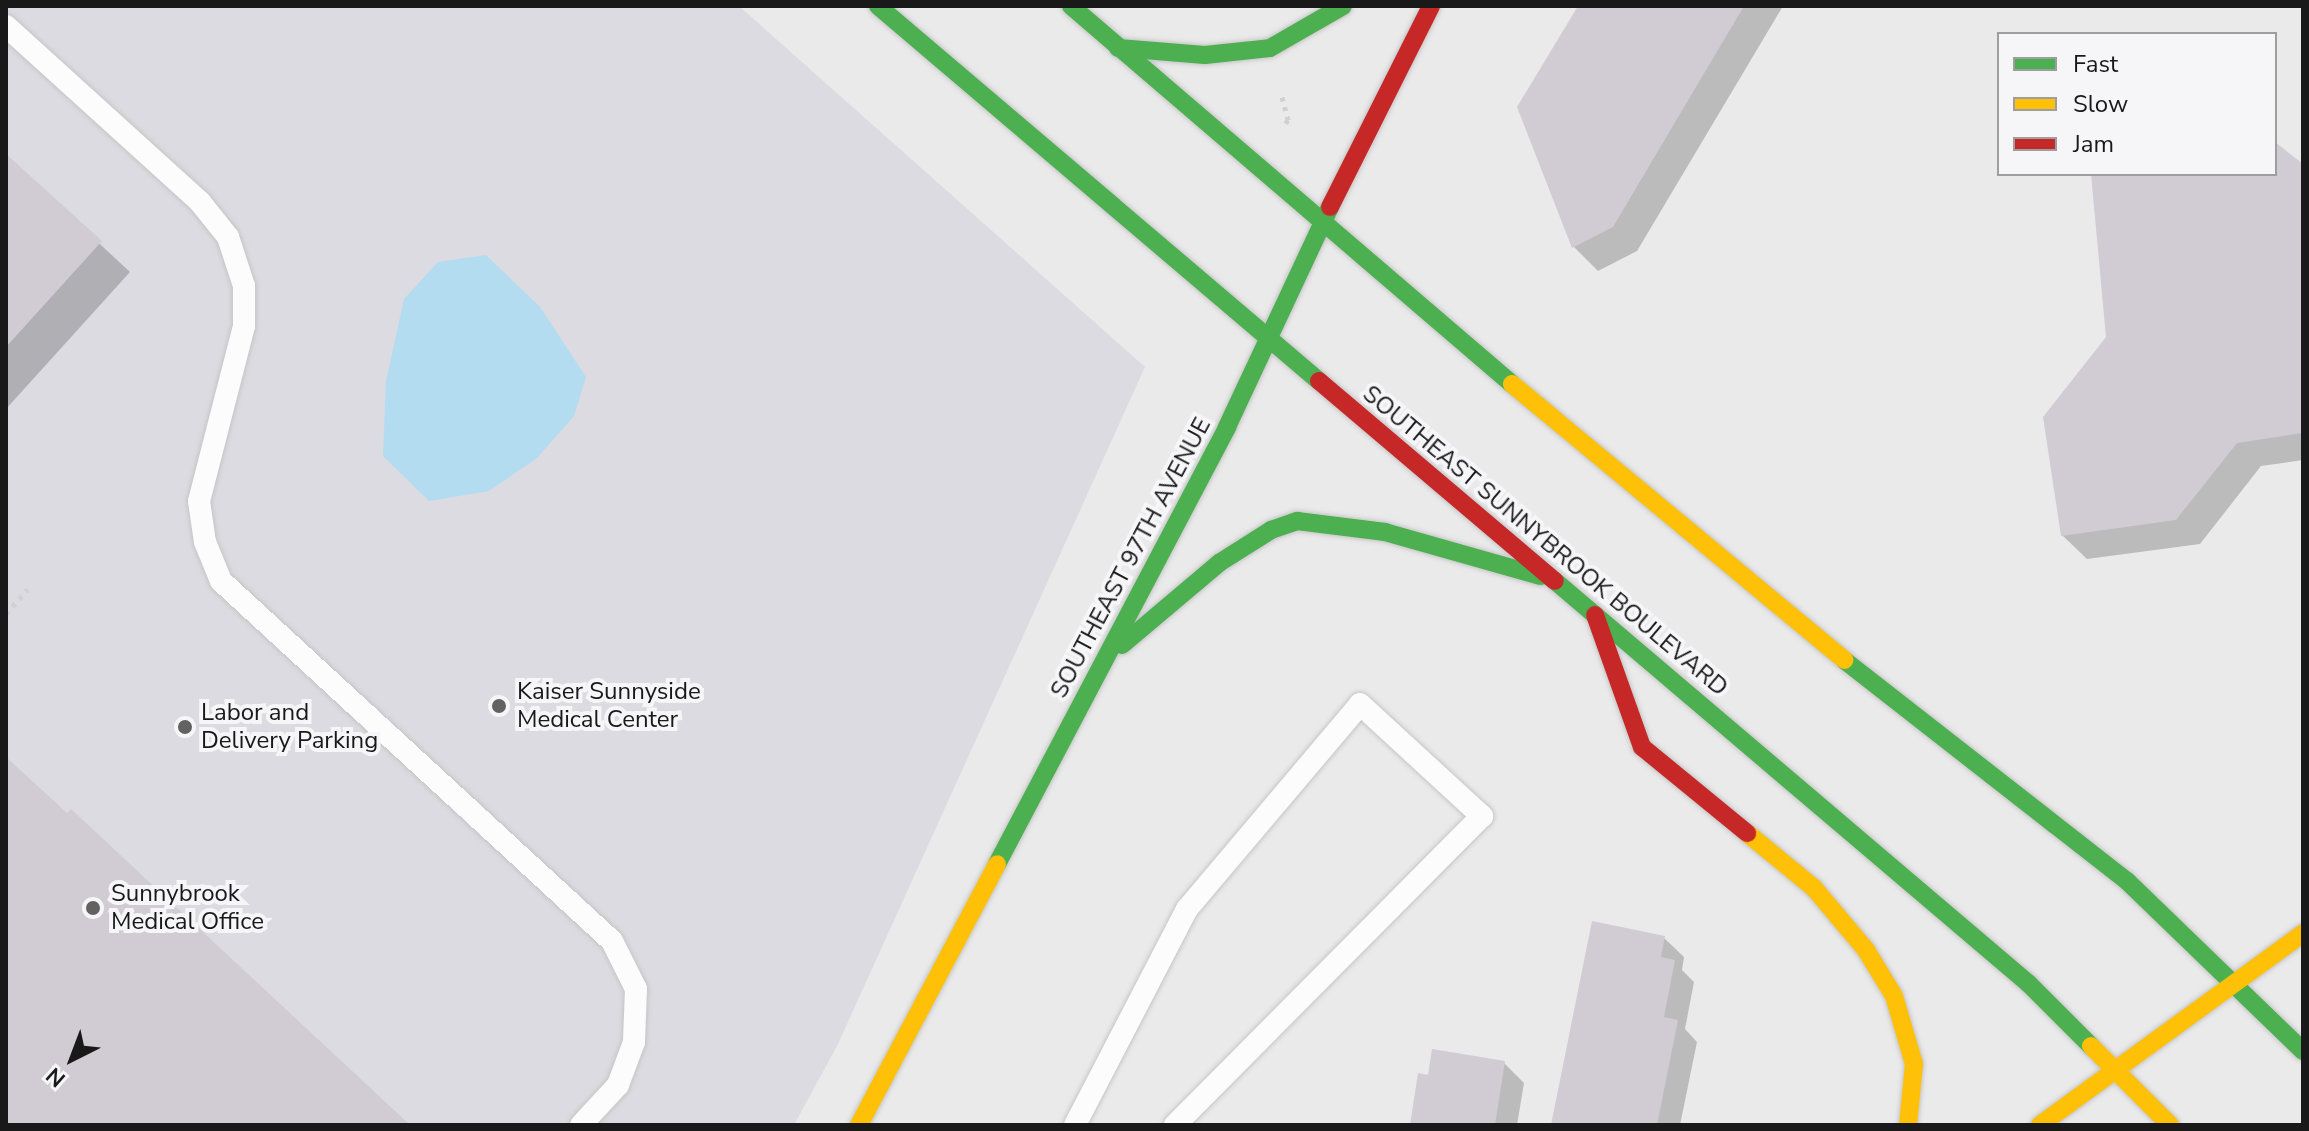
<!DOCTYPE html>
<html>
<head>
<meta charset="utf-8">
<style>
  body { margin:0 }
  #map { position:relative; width:2309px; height:1131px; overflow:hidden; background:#eaeaeb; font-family:"Nunito Sans",sans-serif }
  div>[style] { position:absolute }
  .built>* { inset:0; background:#dbdbe1 }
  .water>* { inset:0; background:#b3dcf1 }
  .shadow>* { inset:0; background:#0003 }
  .building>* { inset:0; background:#d1cbd4 }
  .path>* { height:5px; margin-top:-2.5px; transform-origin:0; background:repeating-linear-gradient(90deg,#d1d1d2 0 4px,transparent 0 10px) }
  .roads { filter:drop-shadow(0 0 2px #c6c6c7) drop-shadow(0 0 2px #c6c6c7) }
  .lane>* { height:22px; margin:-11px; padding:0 11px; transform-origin:11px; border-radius:11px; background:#fcfcfc }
  .fast>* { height:18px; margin:-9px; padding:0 9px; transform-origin:9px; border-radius:9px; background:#4caf50 }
  .slow>* { height:18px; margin:-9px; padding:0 9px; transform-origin:9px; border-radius:9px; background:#ffc107 }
  .jam>* { height:18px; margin:-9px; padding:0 9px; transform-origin:9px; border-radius:9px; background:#c62828 }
  .dots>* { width:22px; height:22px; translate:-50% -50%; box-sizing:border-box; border:4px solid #f6f6f9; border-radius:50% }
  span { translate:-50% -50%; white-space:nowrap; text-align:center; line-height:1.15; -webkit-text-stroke:8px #f6f6f9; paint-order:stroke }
  .street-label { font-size:24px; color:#19191a }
  .poi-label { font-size:24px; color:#19191a }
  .left { translate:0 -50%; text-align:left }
  .frame { position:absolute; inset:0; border:8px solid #19191a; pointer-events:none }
  .legend { position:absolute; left:1997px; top:32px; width:280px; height:144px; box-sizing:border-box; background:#f6f6f9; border:2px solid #9e9ea0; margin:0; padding:10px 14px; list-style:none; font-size:24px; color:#19191a }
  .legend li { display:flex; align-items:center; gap:16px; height:40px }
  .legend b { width:40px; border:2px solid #9e9ea0 }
  .north { position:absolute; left:32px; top:1019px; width:80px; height:80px; -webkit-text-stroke:6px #f6f6f9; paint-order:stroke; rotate:222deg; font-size:22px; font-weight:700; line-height:32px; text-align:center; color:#19191a }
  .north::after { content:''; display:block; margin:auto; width:28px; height:36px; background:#19191a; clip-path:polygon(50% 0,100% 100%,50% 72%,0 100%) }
</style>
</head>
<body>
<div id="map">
  <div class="built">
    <div style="clip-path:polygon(6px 6px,739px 6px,1145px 367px,837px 1046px,794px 1125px,6px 1125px)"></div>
  </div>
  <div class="water">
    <div style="clip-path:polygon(486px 255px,540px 307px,586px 377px,574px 416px,536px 459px,489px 491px,429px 501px,383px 456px,386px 381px,404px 299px,438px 262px)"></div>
  </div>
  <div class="shadow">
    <div style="clip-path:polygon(1580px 6px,1783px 6px,1637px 251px,1598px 271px,1574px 247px)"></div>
    <div style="clip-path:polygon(2275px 144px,2303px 166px,2303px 460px,2261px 466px,2200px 544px,2087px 559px,2062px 535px,2108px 338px,2093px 174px,2275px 174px)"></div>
    <div style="clip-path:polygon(6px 157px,130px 272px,6px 409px)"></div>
    <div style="clip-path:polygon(1664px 938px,1684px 957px,1682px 970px,1694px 982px,1685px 1029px,1697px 1042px,1680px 1125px,1553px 1125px)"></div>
    <div style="clip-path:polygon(1504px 1063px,1524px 1083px,1517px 1125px,1412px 1125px,1430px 1077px)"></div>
  </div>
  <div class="building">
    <div style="clip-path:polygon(1578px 6px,1744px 6px,1613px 227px,1572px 248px,1517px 107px)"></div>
    <div style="clip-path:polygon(2275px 142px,2303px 164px,2303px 433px,2237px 443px,2176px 520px,2061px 536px,2043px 417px,2106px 337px,2091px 174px,2275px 174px)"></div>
    <div style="clip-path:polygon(6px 154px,102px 241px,6px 347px)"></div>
    <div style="clip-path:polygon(6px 757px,67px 813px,71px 809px,410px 1125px,6px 1125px)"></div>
    <div style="clip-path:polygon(1592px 921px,1665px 936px,1661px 957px,1675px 960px,1664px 1017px,1678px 1020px,1657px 1125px,1551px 1125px)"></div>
    <div style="clip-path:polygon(1432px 1049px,1505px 1061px,1495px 1125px,1410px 1125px,1418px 1073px,1428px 1075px)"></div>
  </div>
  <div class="path">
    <div style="left:1282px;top:97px;width:24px;rotate:75deg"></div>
    <div style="left:1288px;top:120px;width:6px;rotate:129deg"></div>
    <div style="left:6px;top:614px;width:33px;rotate:-49deg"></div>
  </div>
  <div class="roads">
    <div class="lane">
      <div style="left:6px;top:26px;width:262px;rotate:42.2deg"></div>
      <div style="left:200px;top:202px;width:45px;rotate:51.3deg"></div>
      <div style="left:228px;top:237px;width:52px;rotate:71.9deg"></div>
      <div style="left:244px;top:286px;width:40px;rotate:90deg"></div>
      <div style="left:244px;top:326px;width:181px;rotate:104.4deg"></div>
      <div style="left:199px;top:501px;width:41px;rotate:81.7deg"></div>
      <div style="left:205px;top:542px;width:42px;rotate:67.7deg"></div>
      <div style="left:221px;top:581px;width:531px;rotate:42.64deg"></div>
      <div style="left:612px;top:941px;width:54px;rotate:63.4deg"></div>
      <div style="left:636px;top:989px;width:53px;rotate:92.2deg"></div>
      <div style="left:634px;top:1042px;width:46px;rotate:110.4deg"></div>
      <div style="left:618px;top:1085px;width:54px;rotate:132.8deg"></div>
      <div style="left:1075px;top:1125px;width:243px;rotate:-62.6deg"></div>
      <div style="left:1187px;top:909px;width:268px;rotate:-49.8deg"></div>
      <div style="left:1360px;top:704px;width:166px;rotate:42.6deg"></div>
      <div style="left:1482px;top:816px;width:436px;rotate:134.8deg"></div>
    </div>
    <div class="fast">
      <div style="left:878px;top:6px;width:579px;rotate:40.38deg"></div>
      <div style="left:1071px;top:6px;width:581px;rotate:40.6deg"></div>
      <div style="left:1118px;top:48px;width:87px;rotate:4.6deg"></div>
      <div style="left:1205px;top:55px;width:65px;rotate:-6.1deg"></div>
      <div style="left:1270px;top:48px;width:84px;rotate:-29.9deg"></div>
      <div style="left:1555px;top:581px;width:622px;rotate:40.37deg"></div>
      <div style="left:2029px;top:984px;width:88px;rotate:45deg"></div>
      <div style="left:1122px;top:645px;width:127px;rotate:-40.2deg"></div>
      <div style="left:1219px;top:563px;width:62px;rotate:-32.4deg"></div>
      <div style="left:1271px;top:530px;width:28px;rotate:-19deg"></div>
      <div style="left:1297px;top:521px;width:89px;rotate:7.1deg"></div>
      <div style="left:1385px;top:532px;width:162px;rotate:15.8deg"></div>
      <div style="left:1844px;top:660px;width:359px;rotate:38deg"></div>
      <div style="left:2127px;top:881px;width:245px;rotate:44deg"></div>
      <div style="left:997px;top:864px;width:494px;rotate:-62.2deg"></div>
      <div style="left:1227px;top:427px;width:243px;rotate:-64.9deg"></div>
    </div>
    <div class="slow">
      <div style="left:1512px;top:384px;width:432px;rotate:39.7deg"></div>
      <div style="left:1747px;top:833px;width:87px;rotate:39.4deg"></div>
      <div style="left:1814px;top:888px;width:81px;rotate:50deg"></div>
      <div style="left:1866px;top:950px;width:54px;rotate:58.7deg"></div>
      <div style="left:1894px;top:996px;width:71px;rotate:73.6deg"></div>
      <div style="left:1914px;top:1064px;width:61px;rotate:95.6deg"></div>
      <div style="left:2091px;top:1046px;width:112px;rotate:45deg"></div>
      <div style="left:859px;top:1125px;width:295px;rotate:-62.1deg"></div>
      <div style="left:2040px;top:1125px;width:326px;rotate:-36.1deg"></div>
    </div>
    <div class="jam">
      <div style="left:1330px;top:207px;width:225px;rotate:-63.3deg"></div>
      <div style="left:1319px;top:381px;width:309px;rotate:40.3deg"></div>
      <div style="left:1595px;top:615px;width:140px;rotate:70.4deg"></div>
      <div style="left:1642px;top:747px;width:136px;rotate:39.3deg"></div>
    </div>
  </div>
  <div class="dots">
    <div style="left:499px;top:706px;background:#626263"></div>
    <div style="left:185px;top:727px;background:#626263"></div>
    <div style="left:93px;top:908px;background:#626263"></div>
  </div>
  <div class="street-label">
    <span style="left:1545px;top:541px;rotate:40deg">SOUTHEAST SUNNYBROOK BOULEVARD</span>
    <span style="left:1131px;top:558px;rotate:-62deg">SOUTHEAST 97TH AVENUE</span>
  </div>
  <div class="poi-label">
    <span class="left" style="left:517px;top:706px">Kaiser Sunnyside<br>Medical Center</span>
    <span class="left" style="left:201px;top:727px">Labor and<br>Delivery Parking</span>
    <span class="left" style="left:111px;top:908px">Sunnybrook<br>Medical Office</span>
  </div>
  <div class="frame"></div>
  <ul class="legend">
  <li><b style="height:10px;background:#4caf50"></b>Fast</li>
  <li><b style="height:10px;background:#ffc107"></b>Slow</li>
  <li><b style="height:10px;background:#c62828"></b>Jam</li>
  </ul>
  <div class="north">N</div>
</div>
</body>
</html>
